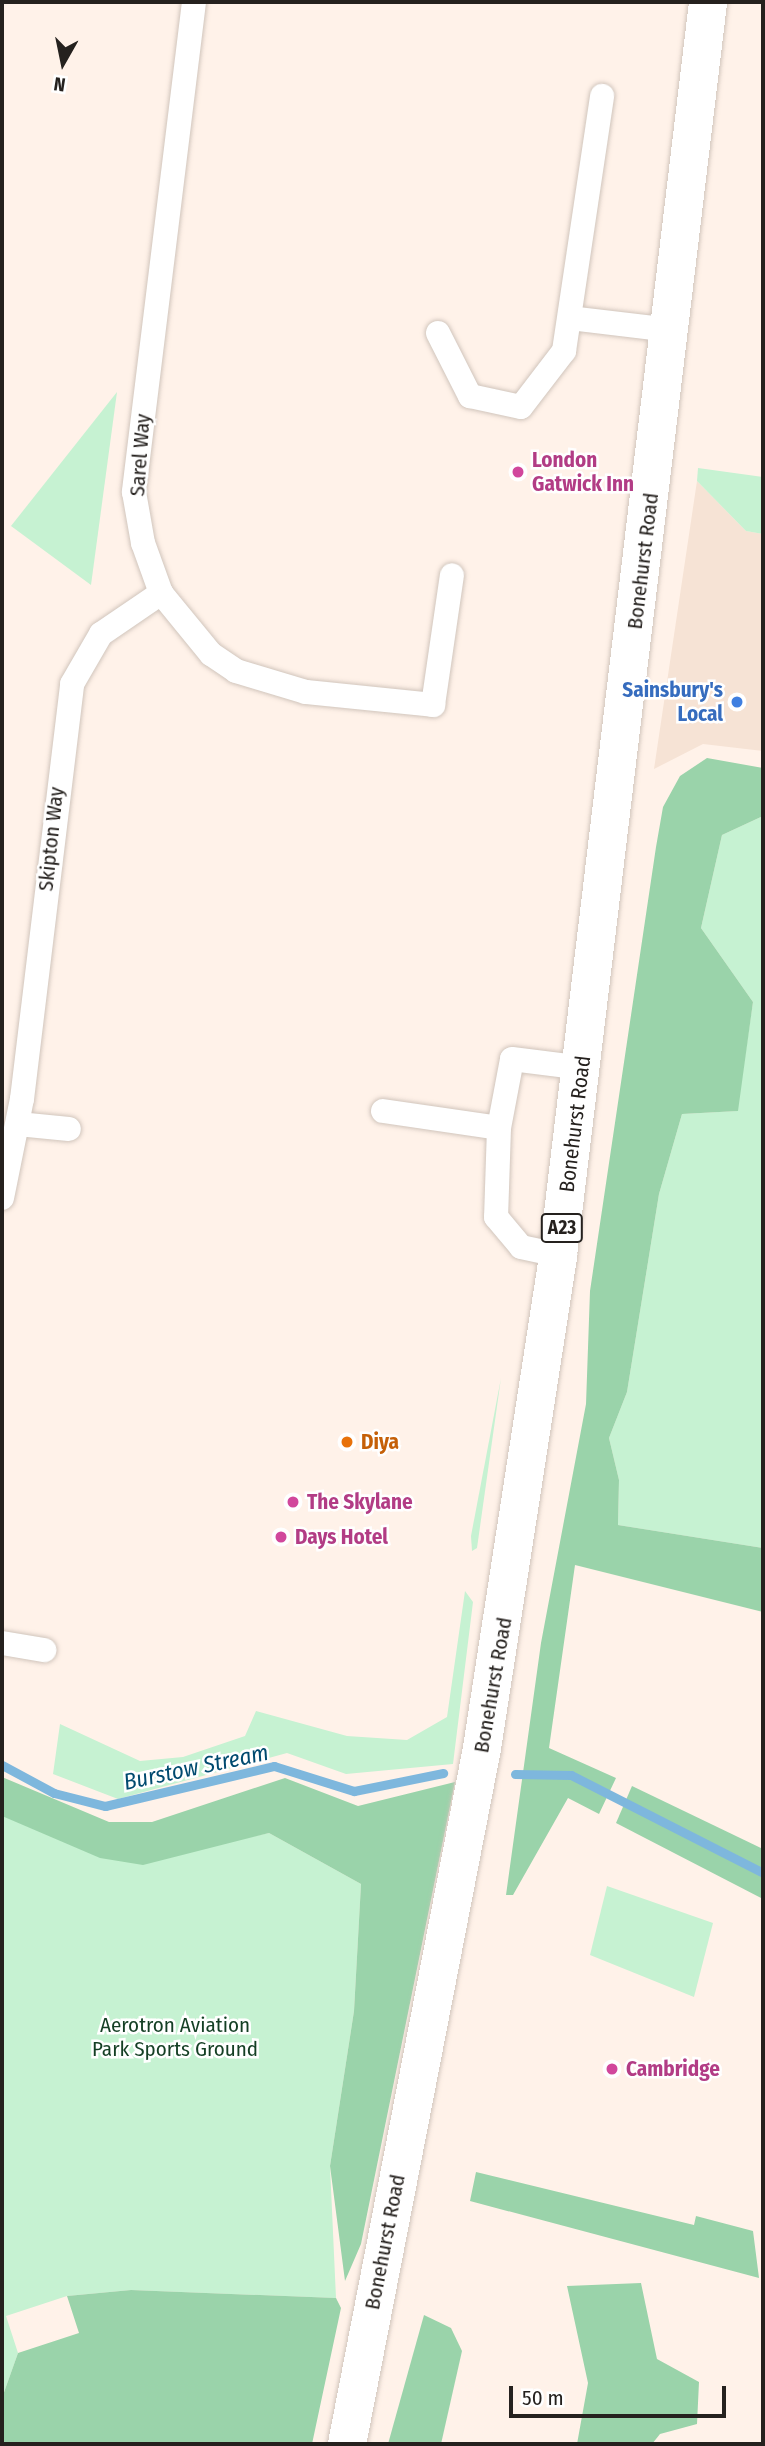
<!DOCTYPE html>
<html>
<head>
<meta charset="utf-8">
<style>
  body { margin:0 }
  #map { position:relative; width:765px; height:2446px; overflow:hidden; background:#fff2e9; font-family:"Fira Sans Condensed",sans-serif }
  div>[style] { position:absolute }
  .built>* { inset:0; background:#f6e3d5 }
  .green>* { inset:0; background:#c6f2d2 }
  .forest>* { inset:0; background:#9ad3aa }
  .stream>* { height:9px; margin:-4.5px; padding:0 4.5px; transform-origin:4.5px; border-radius:4.5px; background:#7eb7dd }
  .roads { filter:drop-shadow(0 0 2px #d1c5bc) drop-shadow(0 0 2px #d1c5bc) }
  .street>* { height:24px; margin:-12px; padding:0 12px; transform-origin:12px; border-radius:12px; background:#fff }
  .primary>* { height:38px; margin:-19px; padding:0 19px; transform-origin:19px; border-radius:19px; background:#fff }
  .dots>* { width:19px; height:19px; translate:-50% -50%; box-sizing:border-box; border:4px solid #fff; border-radius:50% }
  span { translate:-50% -50%; white-space:nowrap; text-align:center; line-height:1.15; -webkit-text-stroke:5px #fff; paint-order:stroke }
  .shield-label span { padding:2px 5px; background:#fff; border:2px solid; border-radius:5px; -webkit-text-stroke-width:0 }
  .shield-label { font-size:19px; color:#25211e; font-weight:700 }
  .street-label { font-size:21px; color:#25211e }
  .hotel-label { font-size:21px; color:#b23c85; font-weight:700 }
  .left { translate:0 -50%; text-align:left }
  .shop-label { font-size:21px; color:#366cbe; font-weight:700 }
  .right { translate:-100% -50%; text-align:right }
  .food-label { font-size:21px; color:#c56008; font-weight:700 }
  .park-label { font-size:21px; color:#143f24 }
  .water-label { font-size:23px; color:#004a6f; font-style:italic }
  .frame { position:absolute; inset:0; border:4px solid #25211e; pointer-events:none }
  .north { position:absolute; left:28px; top:28px; width:70px; height:70px; -webkit-text-stroke:5px #fff; paint-order:stroke; rotate:189deg; font-size:19px; font-weight:700; line-height:28px; text-align:center; color:#25211e }
  .north::after { content:''; display:block; margin:auto; width:24px; height:32px; background:#25211e; clip-path:polygon(50% 0,100% 100%,50% 72%,0 100%) }
  .scale { position:absolute; left:509px; top:2386px; width:217px; height:32px; box-sizing:border-box; border:4px solid #25211e; border-top:0; padding-left:9px; font-size:21px; line-height:24px; white-space:nowrap; color:#25211e; -webkit-text-stroke:5px #fff; paint-order:stroke }
</style>
</head>
<body>
<div id="map">
  <div class="built">
    <div style="clip-path:polygon(697px 481px,746px 531px,763px 534px,763px 751px,703px 744px,654px 769px)"></div>
  </div>
  <div class="green">
    <div style="clip-path:polygon(117px 392px,91px 585px,11px 526px)"></div>
    <div style="clip-path:polygon(698px 468px,763px 477px,763px 534px,746px 531px,697px 481px)"></div>
    <div style="clip-path:polygon(763px 816px,763px 1548px,618px 1525px,619px 1480px,609px 1438px,627px 1392px,659px 1194px,682px 1114px,737px 1111px,753px 1002px,701px 928px,722px 835px)"></div>
    <div style="clip-path:polygon(501px 1378px,477px 1548px,472px 1551px,471px 1536px)"></div>
    <div style="clip-path:polygon(465px 1591px,473px 1602px,453px 1764px,346px 1774px,287px 1753px,118px 1799px,53px 1774px,60px 1724px,140px 1761px,183px 1757px,245px 1736px,256px 1711px,347px 1736px,407px 1740px,447px 1717px)"></div>
    <div style="clip-path:polygon(2px 1816px,214px 1845px,269px 1833px,361px 1884px,354px 2011px,330px 2166px,336px 2298px,131px 2290px,67px 2296px,6px 2316px,18px 2353px,2px 2398px)"></div>
    <div style="clip-path:polygon(607px 1886px,713px 1923px,694px 1997px,590px 1955px)"></div>
  </div>
  <div class="forest">
    <div style="clip-path:polygon(707px 758px,763px 768px,763px 816px,722px 835px,701px 928px,753px 1002px,738px 1111px,682px 1114px,659px 1194px,627px 1392px,609px 1438px,619px 1480px,618px 1525px,763px 1548px,763px 1612px,575px 1565px,549px 1748px,616px 1778px,599px 1814px,568px 1798px,513px 1895px,506px 1895px,541px 1643px,586px 1404px,590px 1291px,656px 847px,663px 807px,680px 776px)"></div>
    <div style="clip-path:polygon(2px 1777px,109px 1822px,152px 1822px,285px 1778px,358px 1806px,455px 1782px,361px 2244px,345px 2281px,330px 2166px,354px 2011px,361px 1884px,269px 1833px,143px 1865px,100px 1858px,2px 1816px)"></div>
    <div style="clip-path:polygon(632px 1786px,763px 1849px,763px 1899px,616px 1823px)"></div>
    <div style="clip-path:polygon(476px 2172px,694px 2225px,696px 2216px,753px 2231px,759px 2278px,470px 2201px)"></div>
    <div style="clip-path:polygon(641px 2283px,657px 2359px,699px 2382px,697px 2424px,660px 2434px,652px 2444px,577px 2444px,588px 2383px,567px 2286px)"></div>
    <div style="clip-path:polygon(131px 2290px,336px 2298px,341px 2308px,312px 2444px,2px 2444px,2px 2398px,18px 2353px,79px 2333px,67px 2296px)"></div>
    <div style="clip-path:polygon(424px 2315px,451px 2328px,462px 2351px,441px 2444px,388px 2444px)"></div>
  </div>
  <div class="stream">
    <div style="left:2px;top:1765px;width:59px;rotate:28.3deg"></div>
    <div style="left:54px;top:1793px;width:53px;rotate:14.3deg"></div>
    <div style="left:105px;top:1806px;width:174px;rotate:-13.3deg"></div>
    <div style="left:274px;top:1766px;width:84px;rotate:17.4deg"></div>
    <div style="left:354px;top:1791px;width:91px;rotate:-11.4deg"></div>
    <div style="left:515px;top:1774px;width:56px;rotate:1deg"></div>
    <div style="left:571px;top:1775px;width:216px;rotate:27deg"></div>
  </div>
  <div class="roads">
    <div class="street">
      <div style="left:194px;top:2px;width:494px;rotate:97deg"></div>
      <div style="left:134px;top:492px;width:52px;rotate:80deg"></div>
      <div style="left:143px;top:543px;width:53px;rotate:70.2deg"></div>
      <div style="left:161px;top:593px;width:79px;rotate:50.7deg"></div>
      <div style="left:211px;top:654px;width:30px;rotate:34deg"></div>
      <div style="left:236px;top:671px;width:73px;rotate:16.7deg"></div>
      <div style="left:306px;top:692px;width:128px;rotate:5.8deg"></div>
      <div style="left:433px;top:705px;width:131px;rotate:-81.7deg"></div>
      <div style="left:570px;top:318px;width:102px;rotate:6.8deg"></div>
      <div style="left:438px;top:333px;width:71px;rotate:63.1deg"></div>
      <div style="left:470px;top:396px;width:52px;rotate:12.2deg"></div>
      <div style="left:521px;top:407px;width:71px;rotate:-52.5deg"></div>
      <div style="left:564px;top:351px;width:258px;rotate:-81.5deg"></div>
      <div style="left:383px;top:1111px;width:117px;rotate:8.3deg"></div>
      <div style="left:499px;top:1128px;width:89px;rotate:91.9deg"></div>
      <div style="left:496px;top:1217px;width:39px;rotate:50deg"></div>
      <div style="left:521px;top:1247px;width:38px;rotate:12deg"></div>
      <div style="left:18px;top:1124px;width:51px;rotate:5.6deg"></div>
      <div style="left:499px;top:1128px;width:70px;rotate:-79.3deg"></div>
      <div style="left:512px;top:1059px;width:72px;rotate:7.2deg"></div>
      <div style="left:2px;top:1198px;width:101px;rotate:-78.6deg"></div>
      <div style="left:22px;top:1099px;width:418px;rotate:-83.1deg"></div>
      <div style="left:72px;top:684px;width:58px;rotate:-59.9deg"></div>
      <div style="left:101px;top:634px;width:73px;rotate:-34.3deg"></div>
      <div style="left:2px;top:1643px;width:43px;rotate:9.5deg"></div>
    </div>
    <div class="primary">
      <div style="left:347px;top:2444px;width:709px;rotate:-79.02deg"></div>
      <div style="left:482px;top:1748px;width:499px;rotate:-81.2deg"></div>
      <div style="left:558px;top:1255px;width:1262px;rotate:-83.17deg"></div>
    </div>
  </div>
  <div class="dots">
    <div style="left:518px;top:472px;background:#d1479c"></div>
    <div style="left:737px;top:702px;background:#3f7fe0"></div>
    <div style="left:347px;top:1442px;background:#e8710a"></div>
    <div style="left:293px;top:1502px;background:#d1479c"></div>
    <div style="left:281px;top:1537px;background:#d1479c"></div>
    <div style="left:612px;top:2069px;background:#d1479c"></div>
  </div>
  <div class="shield-label">
    <span style="left:562px;top:1228px">A23</span>
  </div>
  <div class="street-label">
    <span style="left:140px;top:455px;rotate:-86deg">Sarel Way</span>
    <span style="left:643px;top:561px;rotate:-83deg">Bonehurst Road</span>
    <span style="left:51px;top:839px;rotate:-84deg">Skipton Way</span>
    <span style="left:575px;top:1124px;rotate:-83deg">Bonehurst Road</span>
    <span style="left:493px;top:1685px;rotate:-80deg">Bonehurst Road</span>
    <span style="left:385px;top:2242px;rotate:-79deg">Bonehurst Road</span>
  </div>
  <div class="hotel-label">
    <span class="left" style="left:532px;top:472px">London<br>Gatwick Inn</span>
    <span class="left" style="left:307px;top:1502px">The Skylane</span>
    <span class="left" style="left:295px;top:1537px">Days Hotel</span>
    <span class="left" style="left:626px;top:2069px">Cambridge</span>
  </div>
  <div class="shop-label">
    <span class="right" style="left:723px;top:702px">Sainsbury's<br>Local</span>
  </div>
  <div class="food-label">
    <span class="left" style="left:361px;top:1442px">Diya</span>
  </div>
  <div class="park-label">
    <span style="left:175px;top:2037px">Aerotron Aviation<br>Park Sports Ground</span>
  </div>
  <div class="water-label">
    <span style="left:196px;top:1767px;rotate:-12deg">Burstow Stream</span>
  </div>
  <div class="frame"></div>
  <div class="north">N</div>
  <div class="scale">50 m</div>
</div>
</body>
</html>
